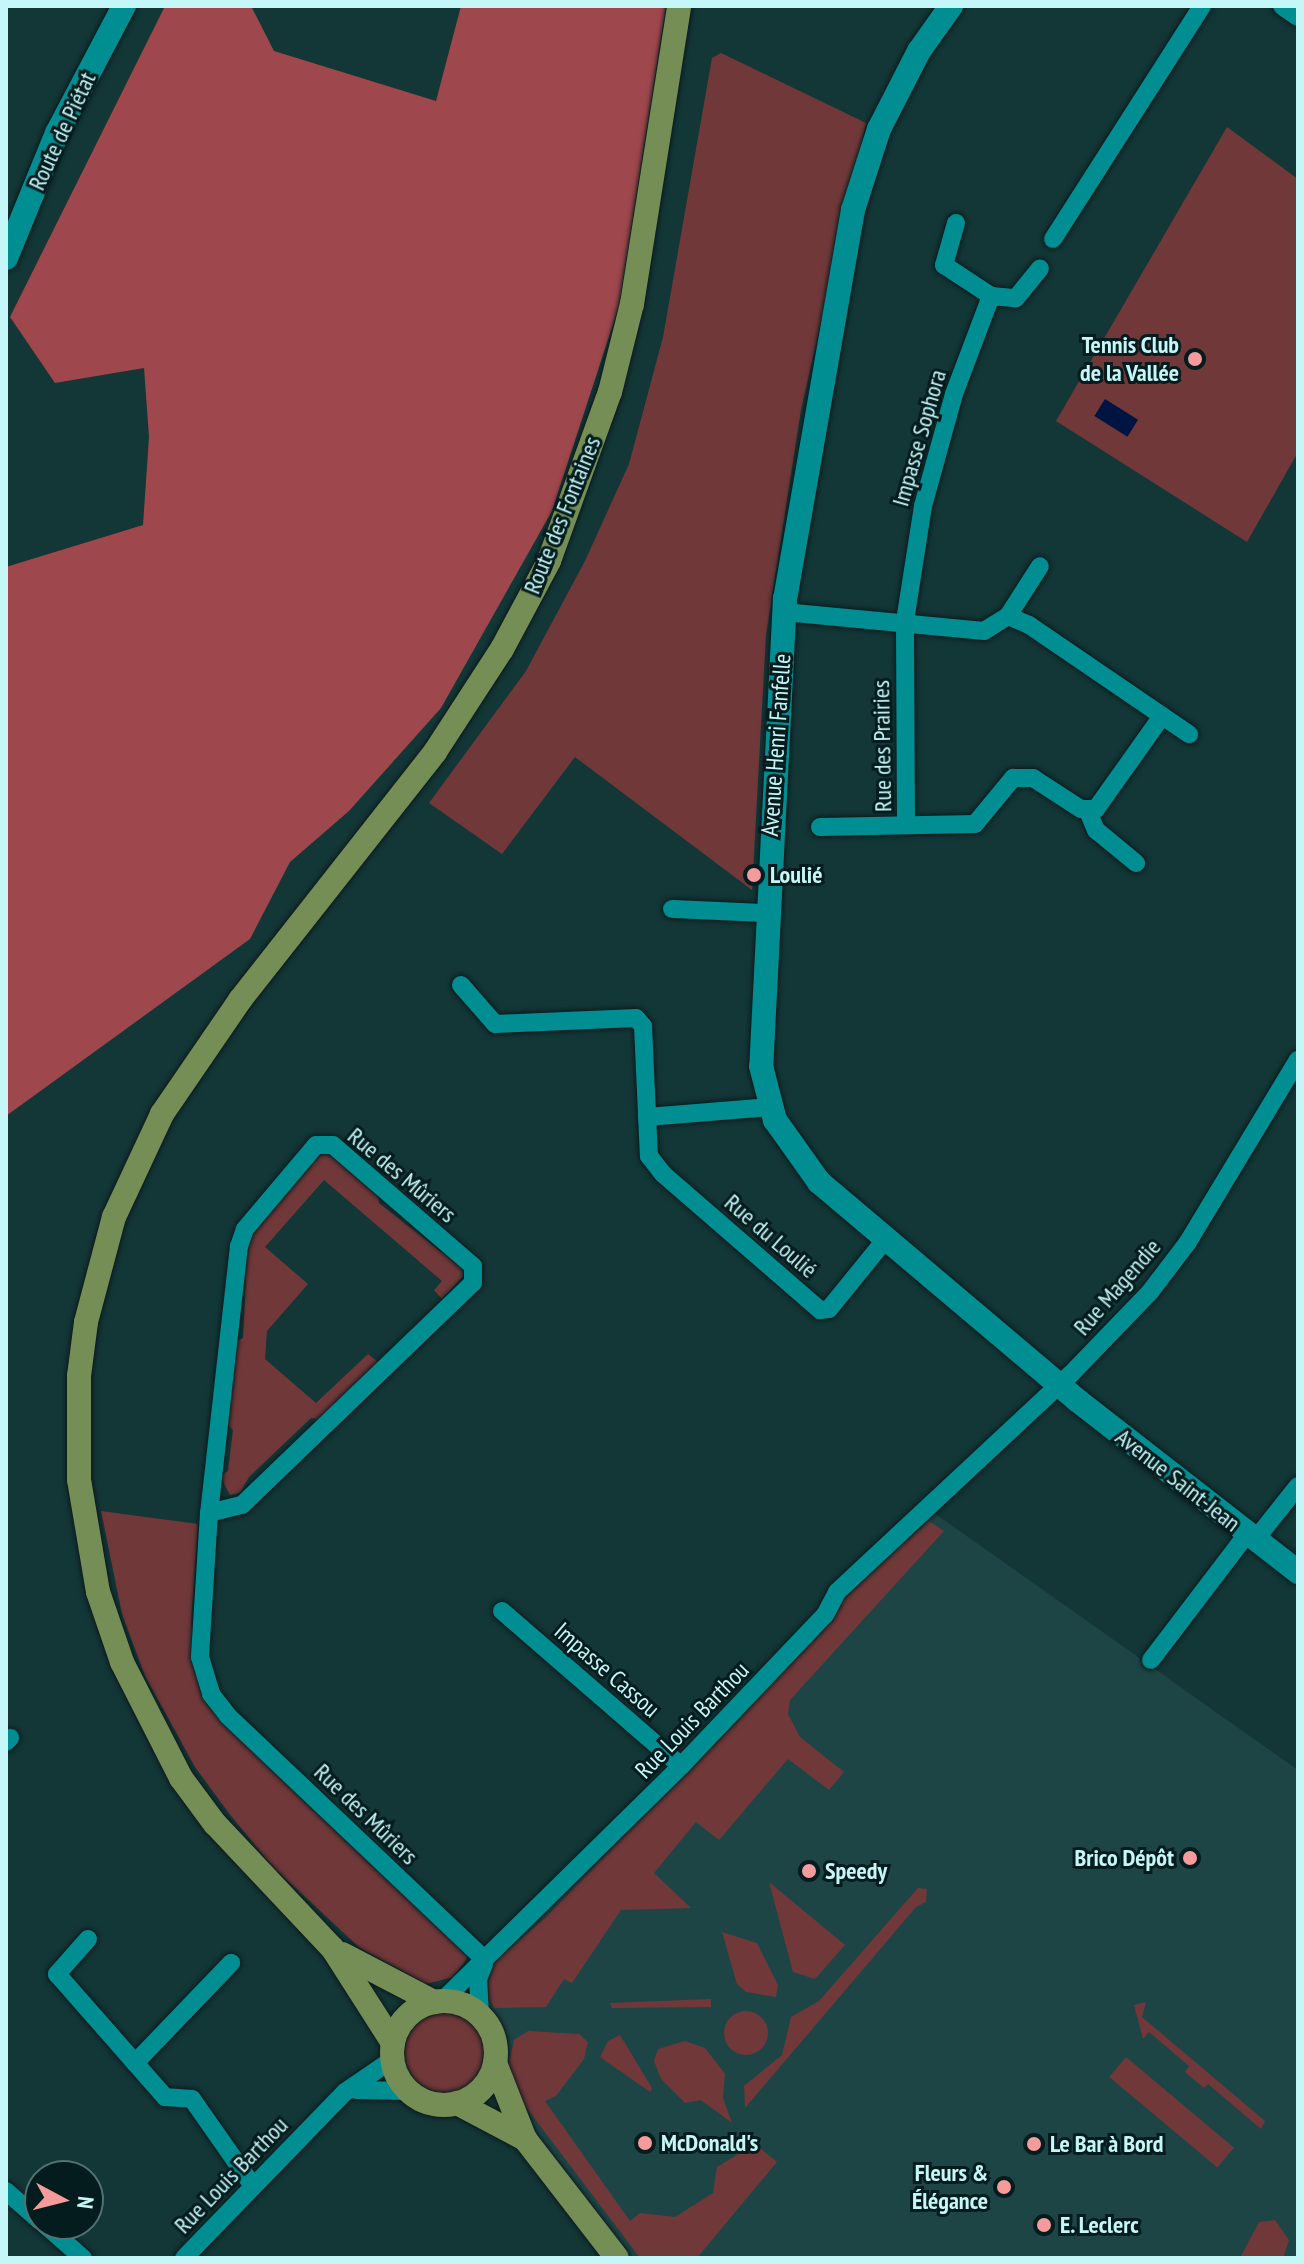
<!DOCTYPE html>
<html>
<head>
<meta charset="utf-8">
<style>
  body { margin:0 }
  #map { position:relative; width:1304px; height:2264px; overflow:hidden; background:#133637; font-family:"PT Sans Narrow",sans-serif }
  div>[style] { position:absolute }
  .built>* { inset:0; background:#1d4546 }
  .green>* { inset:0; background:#71383a; transform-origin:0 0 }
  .round { border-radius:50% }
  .forest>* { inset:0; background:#9e474c }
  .water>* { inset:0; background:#001442; transform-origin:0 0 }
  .roads { filter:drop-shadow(0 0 2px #0c1a1b) drop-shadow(0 0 2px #0c1a1b) }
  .street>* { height:18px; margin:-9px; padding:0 9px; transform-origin:9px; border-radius:9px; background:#008e92 }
  .secondary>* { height:24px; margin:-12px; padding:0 12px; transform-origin:12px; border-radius:12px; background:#008e92 }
  .primary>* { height:24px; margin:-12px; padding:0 12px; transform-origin:12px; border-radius:12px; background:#748e56 }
  .primary>.ring { margin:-12px; padding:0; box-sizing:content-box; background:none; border:24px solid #748e56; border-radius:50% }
  .dots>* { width:22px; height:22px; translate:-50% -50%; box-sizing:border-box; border:4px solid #041c1d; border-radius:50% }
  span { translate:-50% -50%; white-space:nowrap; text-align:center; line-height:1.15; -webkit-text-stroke:6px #041c1d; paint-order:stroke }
  .street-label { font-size:24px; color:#c5f6f8 }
  .poi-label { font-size:24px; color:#c5f6f8; font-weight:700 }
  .right { translate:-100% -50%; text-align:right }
  .left { translate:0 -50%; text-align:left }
  .frame { position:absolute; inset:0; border:8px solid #c5f6f8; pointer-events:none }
  .north { position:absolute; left:24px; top:2160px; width:80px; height:80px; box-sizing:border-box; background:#041c1d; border:2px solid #517375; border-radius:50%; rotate:97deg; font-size:22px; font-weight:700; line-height:32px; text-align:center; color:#c5f6f8 }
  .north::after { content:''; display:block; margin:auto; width:28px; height:36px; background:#f59b9c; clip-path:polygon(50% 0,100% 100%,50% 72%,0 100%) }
</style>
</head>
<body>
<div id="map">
  <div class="built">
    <div style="clip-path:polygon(927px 1508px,1298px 1770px,1298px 2258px,617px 2258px,525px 2139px,495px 2063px,494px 2038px,480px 2015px,485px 1960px)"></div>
  </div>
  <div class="green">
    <div style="clip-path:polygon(721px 53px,866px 123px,801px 410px,766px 635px,752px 890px,575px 757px,502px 854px,429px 803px,526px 671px,585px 561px,629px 464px,663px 337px,712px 58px)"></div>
    <div style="clip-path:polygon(1227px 127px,1298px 179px,1298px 452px,1247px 542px,1056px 421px)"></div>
    <div style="clip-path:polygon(315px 1155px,332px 1155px,378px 1195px,379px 1203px,463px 1269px,463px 1276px,442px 1299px,434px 1290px,442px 1281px,324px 1180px,265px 1247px,308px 1284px,267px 1331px,265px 1359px,316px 1403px,368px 1354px,378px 1362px,318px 1419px,311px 1418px,249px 1477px,240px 1493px,230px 1495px,220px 1476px,228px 1471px,233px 1430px,226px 1423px,235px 1342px,243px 1338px,248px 1239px)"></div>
    <div style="clip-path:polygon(101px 1511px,198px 1524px,191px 1623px,201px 1688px,470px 1954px,453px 1977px,426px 1984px,360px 1948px,273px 1867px,231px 1816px,195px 1767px,145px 1676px,122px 1614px)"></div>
    <div style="clip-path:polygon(929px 1521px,944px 1531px,790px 1700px,788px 1714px,800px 1737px,844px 1772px,829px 1790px,788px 1759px,719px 1840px,696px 1822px,654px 1873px,691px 1908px,621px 1910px,572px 1983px,564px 1979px,546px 2007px,494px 2008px,486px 1992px,495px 1962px,546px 1917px,833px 1620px,845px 1598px)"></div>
    <div style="clip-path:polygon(769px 1882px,845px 1945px,815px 1979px,793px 1972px)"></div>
    <div style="clip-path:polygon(918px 1888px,927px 1889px,926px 1902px,916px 1907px,745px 2108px,744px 2086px,782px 2055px,791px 2017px,819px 2001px)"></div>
    <div style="clip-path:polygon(722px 1932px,757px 1943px,778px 1985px,776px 1997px,746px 1992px,737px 1984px)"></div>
    <div style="clip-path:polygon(711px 1999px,711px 2007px,612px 2008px,610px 2003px)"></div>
    <div style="clip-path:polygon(1146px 2002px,1142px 2017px,1265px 2121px,1261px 2129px,1208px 2084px,1204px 2088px,1185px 2072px,1189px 2066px,1149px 2032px,1143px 2039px,1134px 2005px)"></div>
    <div class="round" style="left:404px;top:2011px;width:82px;height:82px"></div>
    <div class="round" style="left:724px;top:2011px;width:44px;height:44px"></div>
    <div style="clip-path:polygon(528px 2031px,579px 2034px,588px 2042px,584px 2059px,556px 2096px,545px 2101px,630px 2221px,640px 2213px,675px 2217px,713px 2193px,717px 2167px,755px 2144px,777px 2162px,697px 2258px,640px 2258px,541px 2127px,511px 2087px,507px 2070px,514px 2040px)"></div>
    <div style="clip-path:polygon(620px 2035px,652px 2088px,650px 2092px,600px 2057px,608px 2041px)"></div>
    <div style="clip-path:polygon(685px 2041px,705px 2048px,725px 2074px,723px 2098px,732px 2123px,701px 2100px,685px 2103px,661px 2079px,654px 2061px,658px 2049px)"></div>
    <div style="left:1126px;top:2057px;width:141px;height:26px;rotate:40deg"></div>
    <div style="clip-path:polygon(1275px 2220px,1289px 2240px,1283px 2258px,1240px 2258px,1259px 2222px)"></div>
  </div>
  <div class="forest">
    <div style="clip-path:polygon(165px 6px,251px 6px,274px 51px,436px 101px,461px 6px,666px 6px,619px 306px,552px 511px,441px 708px,349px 811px,290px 862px,250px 939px,6px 1116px,6px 567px,143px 525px,149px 437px,144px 368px,55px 383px,10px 317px)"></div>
  </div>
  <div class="water">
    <div style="left:1105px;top:399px;width:39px;height:20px;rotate:32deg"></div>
  </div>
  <div class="roads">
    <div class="street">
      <div style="left:1282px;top:6px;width:19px;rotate:35deg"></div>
      <div style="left:956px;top:223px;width:44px;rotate:105.9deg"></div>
      <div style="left:944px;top:265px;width:56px;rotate:33.4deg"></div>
      <div style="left:1053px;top:239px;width:277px;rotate:-57.4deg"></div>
      <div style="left:784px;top:612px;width:201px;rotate:5.4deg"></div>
      <div style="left:984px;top:631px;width:28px;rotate:-32deg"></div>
      <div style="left:1008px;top:616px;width:59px;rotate:-57.4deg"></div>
      <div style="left:1008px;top:616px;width:23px;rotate:23deg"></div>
      <div style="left:1029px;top:625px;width:194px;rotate:34.3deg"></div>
      <div style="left:1087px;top:809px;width:23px;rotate:67deg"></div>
      <div style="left:1096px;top:830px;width:52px;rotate:39.5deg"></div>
      <div style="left:906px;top:822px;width:201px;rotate:-90.3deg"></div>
      <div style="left:905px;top:621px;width:116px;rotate:-81.1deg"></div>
      <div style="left:923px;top:506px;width:116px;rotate:-74.5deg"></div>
      <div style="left:954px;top:394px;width:105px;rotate:-69.3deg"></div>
      <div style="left:991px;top:296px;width:25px;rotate:5deg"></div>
      <div style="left:1016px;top:298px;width:38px;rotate:-51deg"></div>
      <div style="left:820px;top:827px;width:155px;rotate:-1.1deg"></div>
      <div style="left:975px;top:824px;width:60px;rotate:-50.4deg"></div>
      <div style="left:1013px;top:778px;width:20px"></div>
      <div style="left:1033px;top:778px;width:57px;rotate:32.9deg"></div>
      <div style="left:1081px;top:809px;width:15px"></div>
      <div style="left:1096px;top:809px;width:114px;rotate:-54.6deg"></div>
      <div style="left:672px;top:909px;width:93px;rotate:2.5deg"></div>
      <div style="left:461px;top:985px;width:52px;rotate:48.9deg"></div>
      <div style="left:495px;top:1024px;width:141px;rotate:-2.4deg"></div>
      <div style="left:636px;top:1018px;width:11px;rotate:49deg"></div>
      <div style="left:643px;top:1026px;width:130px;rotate:87.4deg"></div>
      <div style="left:649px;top:1156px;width:23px;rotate:52deg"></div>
      <div style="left:663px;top:1174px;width:208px;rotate:40.9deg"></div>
      <div style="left:820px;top:1310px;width:9px;rotate:-6deg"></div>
      <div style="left:829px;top:1309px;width:89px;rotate:-50.9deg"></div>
      <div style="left:647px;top:1117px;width:124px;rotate:-4.6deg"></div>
      <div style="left:209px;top:1513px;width:34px;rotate:-14deg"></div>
      <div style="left:242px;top:1505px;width:320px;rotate:-43.9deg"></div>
      <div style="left:473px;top:1283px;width:17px;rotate:-90deg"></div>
      <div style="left:473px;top:1266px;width:185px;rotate:-139.2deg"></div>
      <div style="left:333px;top:1145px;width:17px;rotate:180deg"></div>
      <div style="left:316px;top:1145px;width:110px;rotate:130.2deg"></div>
      <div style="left:245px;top:1229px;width:18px;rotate:109deg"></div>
      <div style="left:239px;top:1246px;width:269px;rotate:96.4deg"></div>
      <div style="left:209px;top:1513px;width:144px;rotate:93.6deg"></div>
      <div style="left:200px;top:1657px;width:39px;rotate:73deg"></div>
      <div style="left:211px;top:1694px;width:28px;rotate:52deg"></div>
      <div style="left:228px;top:1716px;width:354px;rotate:43.5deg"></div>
      <div style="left:1255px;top:1540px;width:69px;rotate:-51.5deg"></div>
      <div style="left:502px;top:1611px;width:237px;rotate:40.9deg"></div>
      <div style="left:1151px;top:1660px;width:158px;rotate:-52.7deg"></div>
      <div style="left:6px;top:1742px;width:6px;rotate:-45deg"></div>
      <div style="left:88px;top:1939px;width:47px;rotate:131.5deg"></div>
      <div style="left:57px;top:1974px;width:164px;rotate:48.7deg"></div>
      <div style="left:165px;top:2097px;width:27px;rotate:4deg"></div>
      <div style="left:192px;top:2099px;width:106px;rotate:55deg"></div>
      <div style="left:442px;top:2001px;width:335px;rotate:-44.5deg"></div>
      <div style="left:681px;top:1766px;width:209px;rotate:-46.4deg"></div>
      <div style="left:825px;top:1615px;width:26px;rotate:-62deg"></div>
      <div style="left:837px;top:1592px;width:317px;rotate:-43deg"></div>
      <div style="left:1069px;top:1376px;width:117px;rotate:-46deg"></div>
      <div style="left:1150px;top:1292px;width:63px;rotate:-52.8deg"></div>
      <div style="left:1188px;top:1242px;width:213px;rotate:-58.9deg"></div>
      <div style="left:480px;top:2015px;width:36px;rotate:-93deg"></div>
      <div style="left:478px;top:1979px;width:16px;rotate:-68deg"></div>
      <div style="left:135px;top:2063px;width:139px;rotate:-46.2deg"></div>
      <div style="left:356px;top:2090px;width:53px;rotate:1.1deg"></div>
      <div style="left:6px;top:2191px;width:45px;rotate:41.4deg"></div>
      <div style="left:44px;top:2224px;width:52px;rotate:41.1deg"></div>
      <div style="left:184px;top:2258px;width:231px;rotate:-45.9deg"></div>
      <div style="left:345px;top:2092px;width:58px;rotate:-34.5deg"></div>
    </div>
    <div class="secondary">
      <div style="left:951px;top:6px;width:55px;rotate:125.4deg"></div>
      <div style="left:919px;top:51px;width:88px;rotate:117.1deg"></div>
      <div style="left:879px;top:129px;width:85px;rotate:107.8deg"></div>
      <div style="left:853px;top:210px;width:394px;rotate:99.9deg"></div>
      <div style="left:785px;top:598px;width:469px;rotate:92.9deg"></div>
      <div style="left:761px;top:1066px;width:56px;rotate:75.5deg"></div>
      <div style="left:775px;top:1120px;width:76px;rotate:54.6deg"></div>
      <div style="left:819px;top:1182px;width:338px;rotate:40.2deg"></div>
      <div style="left:1077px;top:1400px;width:280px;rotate:37.9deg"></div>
      <div style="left:6px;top:258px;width:135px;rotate:-67.8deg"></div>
      <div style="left:57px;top:133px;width:144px;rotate:-62.2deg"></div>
    </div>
    <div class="primary">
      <div style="left:342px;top:1954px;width:104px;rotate:27.6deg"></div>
      <div class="ring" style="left:392px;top:2001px;width:80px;height:80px"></div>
      <div style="left:393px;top:2043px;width:112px;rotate:-122.6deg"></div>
      <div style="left:333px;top:1949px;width:172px;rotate:-133.3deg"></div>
      <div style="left:215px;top:1824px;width:57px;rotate:-126.5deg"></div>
      <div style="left:181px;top:1778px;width:130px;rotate:-117deg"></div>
      <div style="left:122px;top:1662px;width:74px;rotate:-108.9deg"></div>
      <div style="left:98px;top:1592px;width:114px;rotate:-99.6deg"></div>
      <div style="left:79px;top:1480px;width:104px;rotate:-90deg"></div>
      <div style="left:79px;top:1376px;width:54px;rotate:-82.6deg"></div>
      <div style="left:86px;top:1322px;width:109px;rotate:-75.1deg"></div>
      <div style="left:114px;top:1217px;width:114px;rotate:-65deg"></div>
      <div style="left:162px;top:1114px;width:138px;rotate:-55.6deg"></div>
      <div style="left:240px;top:1000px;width:315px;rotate:-51.8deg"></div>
      <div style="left:435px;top:752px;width:123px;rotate:-57deg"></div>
      <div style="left:502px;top:649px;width:100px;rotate:-61.9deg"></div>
      <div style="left:549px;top:561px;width:180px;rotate:-70.2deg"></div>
      <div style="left:610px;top:392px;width:91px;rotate:-76deg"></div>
      <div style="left:632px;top:304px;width:302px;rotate:-81deg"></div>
      <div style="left:495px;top:2063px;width:82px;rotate:68.5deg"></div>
      <div style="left:525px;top:2139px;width:150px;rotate:52.3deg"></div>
      <div style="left:457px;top:2103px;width:77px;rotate:27.9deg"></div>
    </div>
  </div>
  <div class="dots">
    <div style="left:1195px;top:359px;background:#f59b9c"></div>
    <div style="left:754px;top:875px;background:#f59b9c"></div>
    <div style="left:1190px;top:1858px;background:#f59b9c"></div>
    <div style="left:809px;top:1871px;background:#f59b9c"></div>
    <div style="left:645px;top:2143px;background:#f59b9c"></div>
    <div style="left:1034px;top:2144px;background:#f59b9c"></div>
    <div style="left:1004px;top:2187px;background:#f59b9c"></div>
    <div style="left:1044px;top:2225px;background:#f59b9c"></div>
  </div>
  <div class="street-label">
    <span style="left:62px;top:131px;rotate:-65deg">Route de Piétat</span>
    <span style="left:919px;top:438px;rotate:-74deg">Impasse Sophora</span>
    <span style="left:562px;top:515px;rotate:-68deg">Route des Fontaines</span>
    <span style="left:776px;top:745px;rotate:-86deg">Avenue Henri Fanfelle</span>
    <span style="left:882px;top:746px;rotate:-91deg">Rue des Prairies</span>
    <span style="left:402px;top:1175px;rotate:40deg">Rue des Mûriers</span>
    <span style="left:771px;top:1236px;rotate:41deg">Rue du Loulié</span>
    <span style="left:1117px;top:1287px;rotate:-49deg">Rue Magendie</span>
    <span style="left:1178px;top:1480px;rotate:38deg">Avenue Saint-Jean</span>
    <span style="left:607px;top:1670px;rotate:41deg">Impasse Cassou</span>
    <span style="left:692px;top:1720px;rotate:-46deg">Rue Louis Barthou</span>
    <span style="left:366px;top:1814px;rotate:44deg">Rue des Mûriers</span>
    <span style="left:231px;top:2175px;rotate:-46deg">Rue Louis Barthou</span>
  </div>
  <div class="poi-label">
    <span class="right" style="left:1179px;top:359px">Tennis Club<br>de la Vallée</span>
    <span class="left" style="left:770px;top:875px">Loulié</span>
    <span class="right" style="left:1174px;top:1858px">Brico Dépôt</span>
    <span class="left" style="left:825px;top:1871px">Speedy</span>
    <span class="left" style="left:661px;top:2143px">McDonald's</span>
    <span class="left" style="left:1050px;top:2144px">Le Bar à Bord</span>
    <span class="right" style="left:988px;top:2187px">Fleurs &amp;<br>Élégance</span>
    <span class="left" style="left:1060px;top:2225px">E. Leclerc</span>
  </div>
  <div class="frame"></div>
  <div class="north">N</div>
</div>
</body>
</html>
